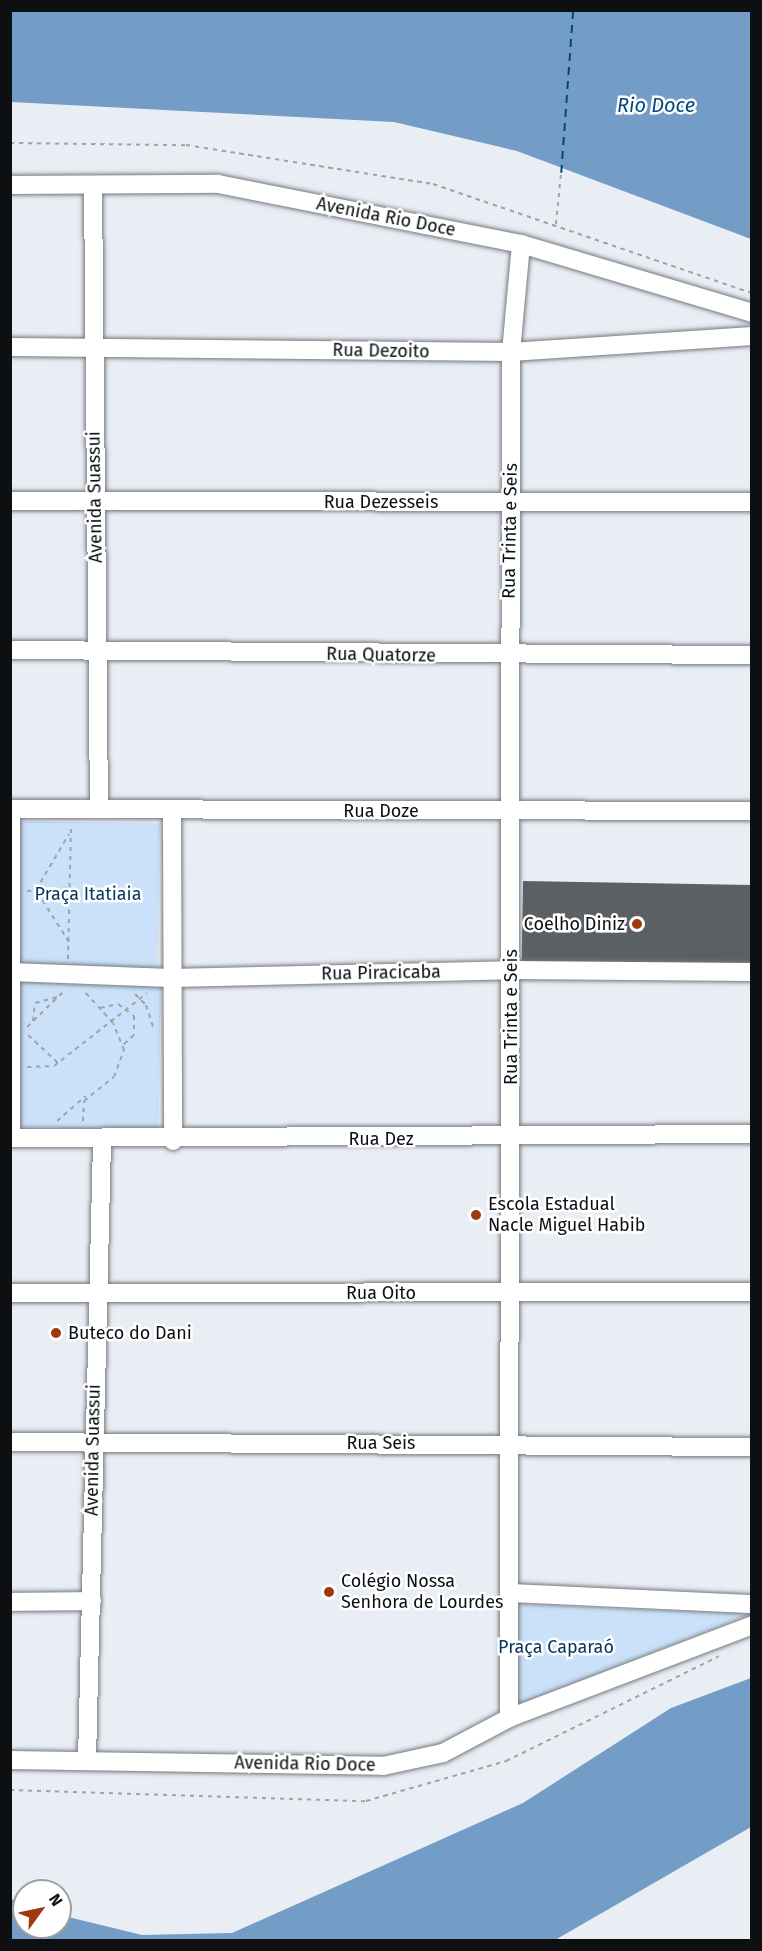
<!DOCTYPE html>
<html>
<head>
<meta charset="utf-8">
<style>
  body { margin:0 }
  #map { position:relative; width:762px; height:1951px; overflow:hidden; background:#e8eef4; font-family:"Fira Sans",sans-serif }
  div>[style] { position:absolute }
  .green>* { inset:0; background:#cae1f9; transform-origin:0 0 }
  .water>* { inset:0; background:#739cc6 }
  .ferry>* { height:1.5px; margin-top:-0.75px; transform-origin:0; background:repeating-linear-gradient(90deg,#04477c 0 8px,transparent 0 14px) }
  .building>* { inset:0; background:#5b6065; transform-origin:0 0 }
  .path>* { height:2px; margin-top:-1px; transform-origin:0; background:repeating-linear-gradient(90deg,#9ea3a7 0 4.5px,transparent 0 9px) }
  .roads { filter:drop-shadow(0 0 2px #757a7f) drop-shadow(0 0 2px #757a7f) }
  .minor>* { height:18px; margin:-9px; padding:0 9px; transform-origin:9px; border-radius:9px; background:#fff }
  .dots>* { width:16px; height:16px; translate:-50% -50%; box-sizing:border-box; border:3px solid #fff; border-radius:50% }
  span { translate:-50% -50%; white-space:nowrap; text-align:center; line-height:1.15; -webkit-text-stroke:5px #fff; paint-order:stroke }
  .street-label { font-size:18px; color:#0d0f11 }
  .park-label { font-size:18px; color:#05355d }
  .poi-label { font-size:18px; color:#0d0f11 }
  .right { translate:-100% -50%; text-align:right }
  .left { translate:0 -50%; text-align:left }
  .water-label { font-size:20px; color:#04477c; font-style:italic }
  .frame { position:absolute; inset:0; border:12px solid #0d0f11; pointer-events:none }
  .north { position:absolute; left:12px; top:1879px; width:60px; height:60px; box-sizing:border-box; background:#fff; border:2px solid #9e9fa0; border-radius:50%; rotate:57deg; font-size:16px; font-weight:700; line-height:24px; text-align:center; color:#0d0f11 }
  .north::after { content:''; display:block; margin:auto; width:21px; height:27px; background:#9e380d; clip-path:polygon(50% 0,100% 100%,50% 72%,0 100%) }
</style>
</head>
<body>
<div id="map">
  <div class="green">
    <div style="left:18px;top:821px;width:142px;height:145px;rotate:1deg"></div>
    <div style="left:19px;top:982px;width:142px;height:145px;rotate:1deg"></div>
    <div style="clip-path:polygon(515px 1604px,750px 1614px,516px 1706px)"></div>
  </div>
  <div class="water">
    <div style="clip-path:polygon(11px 10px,751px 11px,751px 239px,517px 151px,394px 122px,11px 102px)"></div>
    <div style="clip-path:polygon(751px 1678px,751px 1827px,555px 1940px,11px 1940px,11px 1899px,24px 1903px,24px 1927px,60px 1927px,60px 1915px,142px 1935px,232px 1933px,523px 1803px,671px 1708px)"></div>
  </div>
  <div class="ferry">
    <div style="left:561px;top:173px;width:163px;rotate:-85.8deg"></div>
  </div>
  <div class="building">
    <div style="left:523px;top:881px;width:229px;height:83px;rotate:1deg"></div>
  </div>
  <div class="path">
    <div style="left:10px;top:143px;width:176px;rotate:0.7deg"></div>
    <div style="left:186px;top:145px;width:250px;rotate:9deg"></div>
    <div style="left:433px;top:184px;width:337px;rotate:18.9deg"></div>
    <div style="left:556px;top:224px;width:51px;rotate:-84.4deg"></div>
    <div style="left:27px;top:891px;width:42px;rotate:-4.1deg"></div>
    <div style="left:69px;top:942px;width:62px;rotate:-122.4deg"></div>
    <div style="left:36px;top:890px;width:65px;rotate:-59.5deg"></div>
    <div style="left:68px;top:959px;width:135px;rotate:-88.7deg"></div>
    <div style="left:135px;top:994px;width:16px;rotate:45deg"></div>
    <div style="left:146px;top:1005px;width:23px;rotate:72deg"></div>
    <div style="left:100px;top:1008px;width:18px;rotate:-13deg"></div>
    <div style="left:118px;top:1004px;width:20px;rotate:37deg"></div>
    <div style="left:134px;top:1016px;width:19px;rotate:90deg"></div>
    <div style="left:134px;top:1035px;width:15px;rotate:138deg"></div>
    <div style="left:33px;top:1021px;width:18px;rotate:-84deg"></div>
    <div style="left:35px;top:1003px;width:23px;rotate:-15deg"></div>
    <div style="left:27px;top:1027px;width:52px;rotate:-44.2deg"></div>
    <div style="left:28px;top:1035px;width:41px;rotate:43deg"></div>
    <div style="left:27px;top:1067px;width:27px;rotate:-2deg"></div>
    <div style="left:54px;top:1066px;width:118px;rotate:-38.1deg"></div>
    <div style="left:57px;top:1121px;width:38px;rotate:-41deg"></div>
    <div style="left:83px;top:1121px;width:20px;rotate:-87deg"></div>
    <div style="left:84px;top:1101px;width:38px;rotate:-39deg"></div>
    <div style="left:114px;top:1077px;width:29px;rotate:-70deg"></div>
    <div style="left:124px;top:1050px;width:29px;rotate:-112deg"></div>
    <div style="left:113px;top:1023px;width:43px;rotate:-132.2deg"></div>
    <div style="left:10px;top:1790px;width:356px;rotate:1.8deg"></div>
    <div style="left:366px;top:1801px;width:146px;rotate:-15.9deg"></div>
    <div style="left:506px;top:1761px;width:237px;rotate:-26.2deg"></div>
  </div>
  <div class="roads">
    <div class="minor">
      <div style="left:10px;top:185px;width:208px;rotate:-0.3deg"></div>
      <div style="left:218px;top:184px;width:309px;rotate:11.2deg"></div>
      <div style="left:521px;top:244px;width:241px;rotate:16.6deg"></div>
      <div style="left:93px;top:186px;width:623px;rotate:89.45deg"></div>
      <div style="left:10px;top:347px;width:501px;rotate:0.57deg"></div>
      <div style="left:511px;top:352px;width:242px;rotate:-3.8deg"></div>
      <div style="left:10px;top:501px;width:742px;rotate:0.08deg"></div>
      <div style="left:10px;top:650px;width:742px;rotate:0.39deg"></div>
      <div style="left:10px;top:809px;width:742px;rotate:0.15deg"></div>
      <div style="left:172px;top:812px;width:329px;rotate:89.8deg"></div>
      <div style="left:10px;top:972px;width:161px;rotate:2.1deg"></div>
      <div style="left:171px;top:978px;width:340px;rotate:-1.3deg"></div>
      <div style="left:511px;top:970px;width:241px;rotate:0.5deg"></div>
      <div style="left:10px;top:1138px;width:742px;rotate:-0.31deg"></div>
      <div style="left:11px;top:1138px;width:329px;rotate:-90deg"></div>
      <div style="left:10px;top:1293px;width:742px;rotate:-0.08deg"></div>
      <div style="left:10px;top:1442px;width:742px;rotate:0.39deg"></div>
      <div style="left:509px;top:1593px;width:243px;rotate:2.6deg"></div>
      <div style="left:10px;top:1602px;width:82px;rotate:-0.7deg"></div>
      <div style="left:509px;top:1718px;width:1366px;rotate:-89.92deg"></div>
      <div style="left:511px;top:352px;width:108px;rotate:-84.7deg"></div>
      <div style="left:10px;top:1760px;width:373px;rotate:0.9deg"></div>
      <div style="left:383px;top:1766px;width:61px;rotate:-12.2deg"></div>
      <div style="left:443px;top:1753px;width:75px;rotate:-27.9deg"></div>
      <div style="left:509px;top:1718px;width:260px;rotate:-20.9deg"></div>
      <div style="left:87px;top:1760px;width:619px;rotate:-88.61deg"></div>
    </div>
  </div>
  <div class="dots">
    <div style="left:637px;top:924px;background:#9e380d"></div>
    <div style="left:476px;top:1215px;background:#9e380d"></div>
    <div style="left:56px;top:1333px;background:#9e380d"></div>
    <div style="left:329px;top:1592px;background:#9e380d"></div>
  </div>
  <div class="street-label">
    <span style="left:386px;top:217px;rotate:11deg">Avenida Rio Doce</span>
    <span style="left:381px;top:351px;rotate:1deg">Rua Dezoito</span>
    <span style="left:95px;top:497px;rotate:-91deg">Avenida Suassui</span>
    <span style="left:381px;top:502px">Rua Dezesseis</span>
    <span style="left:510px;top:531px;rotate:-89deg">Rua Trinta e Seis</span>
    <span style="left:381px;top:655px;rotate:1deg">Rua Quatorze</span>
    <span style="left:381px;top:811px">Rua Doze</span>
    <span style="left:381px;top:973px;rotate:-1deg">Rua Piracicaba</span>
    <span style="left:511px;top:1017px;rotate:-90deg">Rua Trinta e Seis</span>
    <span style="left:381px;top:1139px">Rua Dez</span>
    <span style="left:381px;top:1293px">Rua Oito</span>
    <span style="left:381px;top:1443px">Rua Seis</span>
    <span style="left:93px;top:1450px;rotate:-89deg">Avenida Suassui</span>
    <span style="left:305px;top:1764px;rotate:1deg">Avenida Rio Doce</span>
  </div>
  <div class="park-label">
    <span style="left:88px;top:894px">Praça Itatiaia</span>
    <span style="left:556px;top:1647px">Praça Caparaó</span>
  </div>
  <div class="poi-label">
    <span class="right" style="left:625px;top:924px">Coelho Diniz</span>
    <span class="left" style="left:488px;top:1215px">Escola Estadual<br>Nacle Miguel Habib</span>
    <span class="left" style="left:68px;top:1333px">Buteco do Dani</span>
    <span class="left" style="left:341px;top:1592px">Colégio Nossa<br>Senhora de Lourdes</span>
  </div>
  <div class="water-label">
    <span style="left:656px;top:105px">Rio Doce</span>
  </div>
  <div class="frame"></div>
  <div class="north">N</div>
</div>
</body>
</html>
